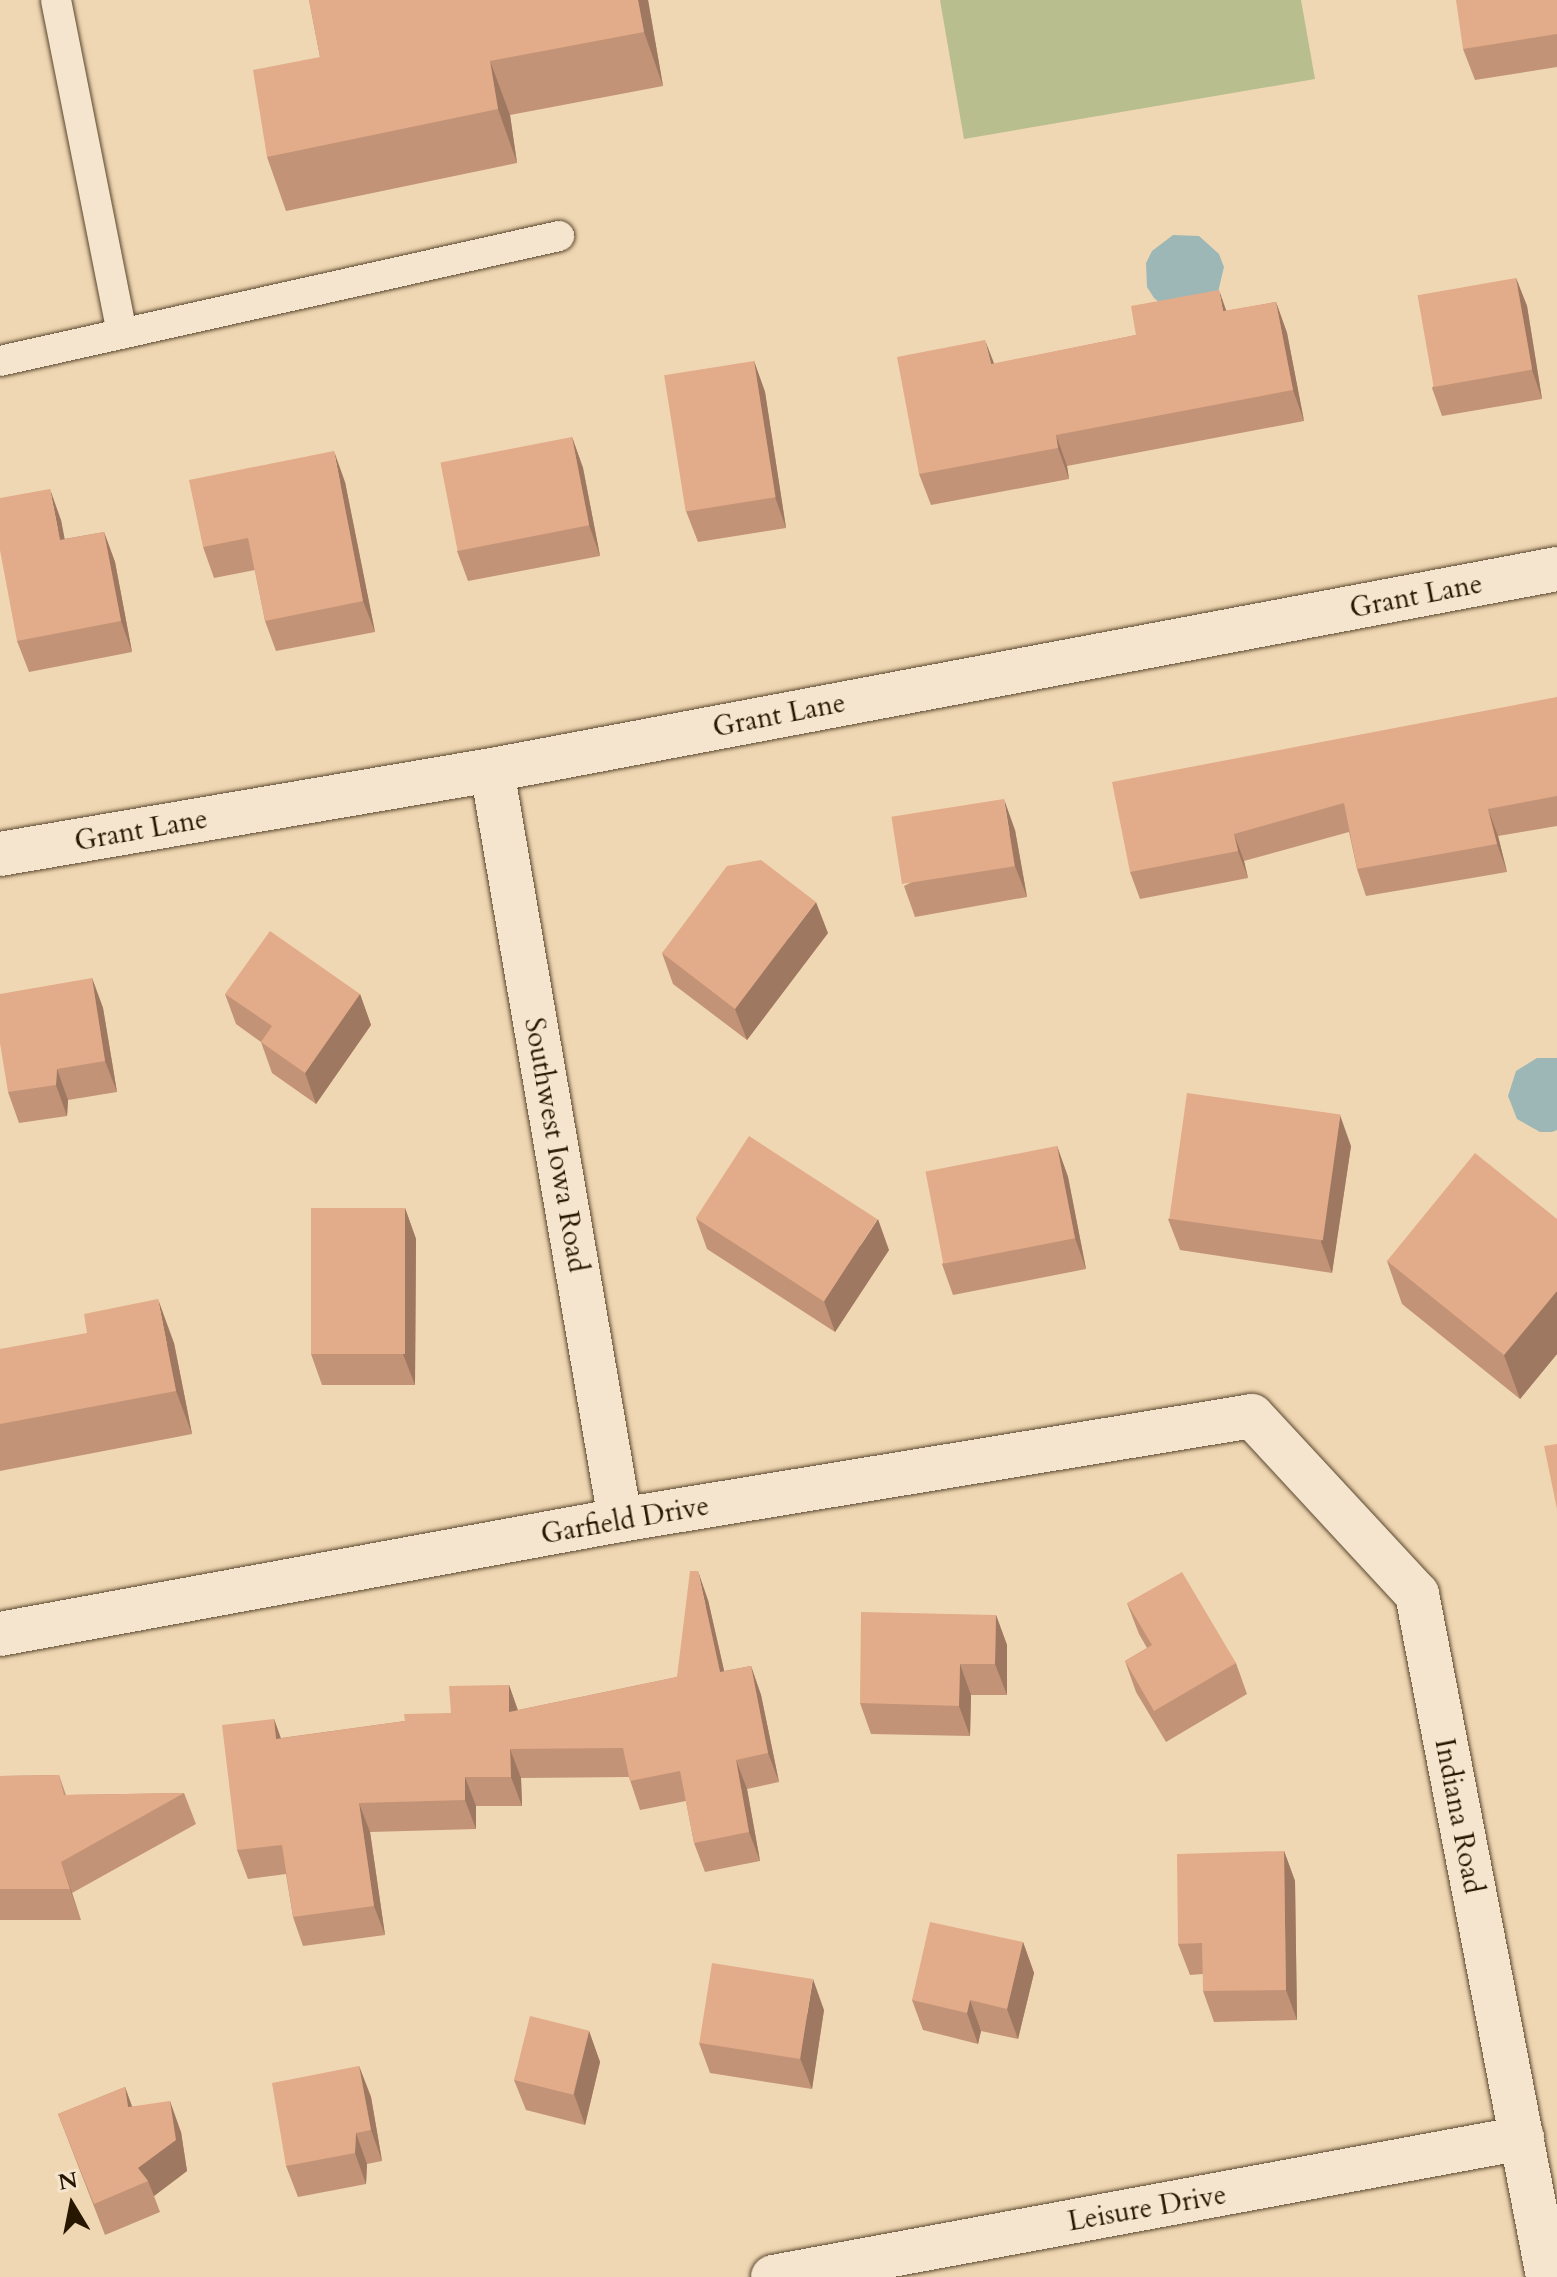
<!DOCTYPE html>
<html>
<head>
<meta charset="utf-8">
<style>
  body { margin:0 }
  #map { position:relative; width:1557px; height:2277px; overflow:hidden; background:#f0d7b3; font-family:Cardo,serif }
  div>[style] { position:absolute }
  .green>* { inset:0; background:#b8be8d }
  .water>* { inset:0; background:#9db7b6 }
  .roads { filter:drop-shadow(0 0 2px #59472e) drop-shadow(0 0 2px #59472e) }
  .service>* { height:30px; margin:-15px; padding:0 15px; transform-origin:15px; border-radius:15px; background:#f5e5ce }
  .minor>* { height:44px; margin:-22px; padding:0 22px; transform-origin:22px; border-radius:22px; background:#f5e5ce }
  .wall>* { inset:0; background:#c29377 }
  .shaded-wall>* { inset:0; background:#9e7861 }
  .building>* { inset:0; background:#e2ab8a; transform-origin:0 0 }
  span { translate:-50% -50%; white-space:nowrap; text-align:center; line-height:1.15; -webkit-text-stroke:6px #f5e5ce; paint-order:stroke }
  .street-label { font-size:28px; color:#271701 }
  .north { position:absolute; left:32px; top:2165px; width:80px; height:80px; -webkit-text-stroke:6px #f5e5ce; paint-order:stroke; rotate:350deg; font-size:22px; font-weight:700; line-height:32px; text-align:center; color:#271701 }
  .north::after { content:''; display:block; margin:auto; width:28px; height:36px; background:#271701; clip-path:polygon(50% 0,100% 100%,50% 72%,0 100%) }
</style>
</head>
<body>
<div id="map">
  <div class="green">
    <div style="clip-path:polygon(940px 0,1301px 0,1315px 79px,964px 139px)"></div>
  </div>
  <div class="water">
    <div style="clip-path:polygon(1173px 235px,1199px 236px,1219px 254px,1224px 267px,1218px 292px,1164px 306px,1154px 298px,1147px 287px,1146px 263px,1152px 251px)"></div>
    <div style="clip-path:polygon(1537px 1058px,1557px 1058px,1557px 1130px,1552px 1132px,1540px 1132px,1517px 1119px,1508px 1096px,1516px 1071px)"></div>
  </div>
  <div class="roads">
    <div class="service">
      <div style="left:56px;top:0;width:340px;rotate:78.8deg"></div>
      <div style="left:0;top:361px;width:573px;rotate:-12.6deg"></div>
    </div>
    <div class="minor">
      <div style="left:492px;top:770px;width:761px;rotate:80.31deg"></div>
      <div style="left:0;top:854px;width:499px;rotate:-9.7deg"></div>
      <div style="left:492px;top:770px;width:1084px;rotate:-10.69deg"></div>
      <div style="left:0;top:1634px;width:630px;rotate:-10.42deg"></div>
      <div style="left:620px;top:1520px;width:640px;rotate:-9.34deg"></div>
      <div style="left:1252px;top:1416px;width:243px;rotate:47.2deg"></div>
      <div style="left:1417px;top:1594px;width:695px;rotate:79.14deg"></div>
      <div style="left:773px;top:2277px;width:762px;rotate:-10.51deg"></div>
    </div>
  </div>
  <div class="wall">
    <div style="clip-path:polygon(309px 0,648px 0,663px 86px,510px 115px,517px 163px,286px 211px,267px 157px,320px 57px)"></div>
    <div style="clip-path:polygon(1557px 0,1557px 67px,1475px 80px,1463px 49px)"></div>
    <div style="clip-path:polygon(1516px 278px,1527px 306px,1542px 399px,1442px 416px,1432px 388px)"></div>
    <div style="clip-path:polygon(1276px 302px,1287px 333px,1304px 421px,1067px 466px,1069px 479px,931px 505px,919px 474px,994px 364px,1136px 335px,1226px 311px)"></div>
    <div style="clip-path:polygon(754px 361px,765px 392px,786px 528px,698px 542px,686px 511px)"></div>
    <div style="clip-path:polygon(572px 437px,583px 468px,600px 556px,468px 581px,457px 551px)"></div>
    <div style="clip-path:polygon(345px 482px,375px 632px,276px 651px,265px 621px,255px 570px,214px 578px,203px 547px)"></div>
    <div style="clip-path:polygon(61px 520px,64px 539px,104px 532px,115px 562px,132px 652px,29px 672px,17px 641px)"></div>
    <div style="clip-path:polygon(1557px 697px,1557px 826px,1498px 836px,1507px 872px,1366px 896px,1357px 869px,1349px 832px,1244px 861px,1248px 878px,1140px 899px,1130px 872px)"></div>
    <div style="clip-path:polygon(1015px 830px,1027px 897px,915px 917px,904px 886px)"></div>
    <div style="clip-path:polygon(828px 933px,747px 1040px,673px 984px,662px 953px)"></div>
    <div style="clip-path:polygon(92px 978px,103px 1008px,117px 1092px,68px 1100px,67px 1116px,19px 1123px,8px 1092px)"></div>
    <div style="clip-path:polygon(225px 994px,360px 994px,371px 1025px,316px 1104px,272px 1073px,261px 1042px,236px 1024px)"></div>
    <div style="clip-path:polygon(1057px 1146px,1068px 1177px,1086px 1269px,953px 1295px,942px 1264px)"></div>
    <div style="clip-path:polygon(1351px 1146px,1332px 1273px,1180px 1250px,1168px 1219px)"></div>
    <div style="clip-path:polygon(405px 1208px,416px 1239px,415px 1385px,322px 1385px,311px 1354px)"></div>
    <div style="clip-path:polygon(696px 1218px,889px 1250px,835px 1332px,707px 1249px)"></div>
    <div style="clip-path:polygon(1557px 1219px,1557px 1354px,1520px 1399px,1402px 1304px,1387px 1261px)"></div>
    <div style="clip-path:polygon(174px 1343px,192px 1434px,0 1471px,0 1349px)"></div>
    <div style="clip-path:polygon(708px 1600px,724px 1671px,751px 1666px,761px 1695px,779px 1782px,747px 1789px,760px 1861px,705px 1872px,694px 1843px,686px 1801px,640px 1810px,629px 1777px,521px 1778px,522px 1806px,476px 1806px,476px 1829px,370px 1832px,385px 1935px,303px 1946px,293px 1917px,286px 1874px,248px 1879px,237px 1850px,274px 1719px,281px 1738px,405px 1721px,451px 1713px,509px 1685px,518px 1710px,677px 1677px)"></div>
    <div style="clip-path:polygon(1127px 1603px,1236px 1663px,1247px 1694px,1166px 1742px,1136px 1692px,1125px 1661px,1147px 1648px,1139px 1634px)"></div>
    <div style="clip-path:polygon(996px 1615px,1007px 1645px,1007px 1695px,971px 1695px,970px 1736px,871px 1734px,860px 1703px)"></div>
    <div style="clip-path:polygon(59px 1775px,66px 1795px,184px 1793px,196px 1824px,72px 1893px,81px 1920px,0 1920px,0 1776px)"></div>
    <div style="clip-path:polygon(1284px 1851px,1295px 1881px,1297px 2020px,1214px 2022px,1203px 1991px,1203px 1974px,1190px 1975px,1178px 1944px)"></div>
    <div style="clip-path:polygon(1023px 1942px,1034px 1973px,1018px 2039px,981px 2031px,978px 2044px,923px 2030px,912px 2000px)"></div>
    <div style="clip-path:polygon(824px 2010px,812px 2089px,710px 2073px,699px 2043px)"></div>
    <div style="clip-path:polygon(589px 2031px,600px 2062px,585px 2125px,526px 2110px,514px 2080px)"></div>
    <div style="clip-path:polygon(359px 2066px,371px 2097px,382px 2161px,367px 2164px,366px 2184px,298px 2197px,286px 2166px)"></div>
    <div style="clip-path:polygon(125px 2087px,132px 2106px,181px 2132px,187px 2171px,154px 2196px,160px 2212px,105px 2235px,58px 2114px)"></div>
  </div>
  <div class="shaded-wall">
    <div style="clip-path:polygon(638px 0,648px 0,663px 86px,644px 32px)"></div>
    <div style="clip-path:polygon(490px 61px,510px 115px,517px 163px,498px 109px)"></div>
    <div style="clip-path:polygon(1516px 278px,1527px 306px,1542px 399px,1532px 370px)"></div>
    <div style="clip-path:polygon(1219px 290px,1230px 321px,1223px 311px)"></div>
    <div style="clip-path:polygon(1276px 302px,1287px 333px,1304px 421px,1293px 390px)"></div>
    <div style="clip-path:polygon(985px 340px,997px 371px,991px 364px)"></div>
    <div style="clip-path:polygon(754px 361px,765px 392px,786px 528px,775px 497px)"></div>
    <div style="clip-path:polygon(1056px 435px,1067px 466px,1069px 479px,1058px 448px)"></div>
    <div style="clip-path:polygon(572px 437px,583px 468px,600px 556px,589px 525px)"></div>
    <div style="clip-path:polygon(334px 451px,345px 482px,375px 632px,363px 601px)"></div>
    <div style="clip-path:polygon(50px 489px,61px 520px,71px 571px,60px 540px)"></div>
    <div style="clip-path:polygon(104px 532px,115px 562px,132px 652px,121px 621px)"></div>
    <div style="clip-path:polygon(1004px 799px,1015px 830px,1027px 897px,1015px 866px)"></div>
    <div style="clip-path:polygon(1488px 809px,1498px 836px,1507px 872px,1497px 844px)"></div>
    <div style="clip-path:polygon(1234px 834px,1244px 861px,1248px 878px,1238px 851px)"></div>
    <div style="clip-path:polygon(816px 902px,828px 933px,747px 1040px,735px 1009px)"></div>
    <div style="clip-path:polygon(92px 978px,103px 1008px,117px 1092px,105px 1061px)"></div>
    <div style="clip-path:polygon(360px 994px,371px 1025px,316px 1104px,305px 1073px)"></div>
    <div style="clip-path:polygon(57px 1069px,68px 1100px,67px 1116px,56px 1085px)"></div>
    <div style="clip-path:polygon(1340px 1115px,1351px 1146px,1332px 1273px,1321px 1242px)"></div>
    <div style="clip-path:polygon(1057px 1146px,1068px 1177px,1086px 1269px,1075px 1238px)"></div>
    <div style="clip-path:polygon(405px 1208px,416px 1239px,415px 1385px,403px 1354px)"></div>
    <div style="clip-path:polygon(878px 1219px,889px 1250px,835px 1332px,824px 1301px)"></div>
    <div style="clip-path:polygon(1557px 1291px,1557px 1354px,1520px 1399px,1504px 1355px)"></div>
    <div style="clip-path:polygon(158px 1299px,174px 1343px,192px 1434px,176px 1391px)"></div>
    <div style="clip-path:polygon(698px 1571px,708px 1600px,731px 1701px,720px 1672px)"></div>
    <div style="clip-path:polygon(996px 1615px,1007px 1645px,1007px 1695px,995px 1664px)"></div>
    <div style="clip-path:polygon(960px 1664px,971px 1695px,970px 1736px,959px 1706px)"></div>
    <div style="clip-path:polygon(751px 1666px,761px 1695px,779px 1782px,768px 1753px)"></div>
    <div style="clip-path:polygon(509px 1685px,519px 1714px,509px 1712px)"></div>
    <div style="clip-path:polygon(274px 1719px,284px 1748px,276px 1739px)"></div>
    <div style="clip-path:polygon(510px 1749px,521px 1778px,522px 1806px,511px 1777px)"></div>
    <div style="clip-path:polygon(736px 1760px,747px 1789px,760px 1861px,749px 1832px)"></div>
    <div style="clip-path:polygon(465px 1777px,476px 1806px,476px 1829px,465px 1800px)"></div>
    <div style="clip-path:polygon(359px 1803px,370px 1832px,385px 1935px,374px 1906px)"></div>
    <div style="clip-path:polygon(1284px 1851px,1295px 1881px,1297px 2020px,1286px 1990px)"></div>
    <div style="clip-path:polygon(61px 1862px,72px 1893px,81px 1920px,70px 1889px)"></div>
    <div style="clip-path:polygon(1023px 1942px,1034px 1973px,1018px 2039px,1007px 2009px)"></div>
    <div style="clip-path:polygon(813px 1979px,824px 2010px,812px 2089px,800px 2058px)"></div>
    <div style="clip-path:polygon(970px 2000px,981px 2031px,978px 2044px,967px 2013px)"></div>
    <div style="clip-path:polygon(589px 2031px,600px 2062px,585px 2125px,574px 2094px)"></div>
    <div style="clip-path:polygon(359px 2066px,371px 2097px,382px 2161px,371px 2130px)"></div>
    <div style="clip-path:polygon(125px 2087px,136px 2118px,128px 2107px)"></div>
    <div style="clip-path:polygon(170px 2101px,181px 2132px,187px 2171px,154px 2196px,148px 2181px,138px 2168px)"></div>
    <div style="clip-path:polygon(356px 2133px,367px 2164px,366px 2184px,355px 2153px)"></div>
  </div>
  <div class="building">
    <div style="clip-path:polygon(309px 0,638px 0,644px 32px,490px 61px,498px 109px,267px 157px,253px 70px,320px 57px)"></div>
    <div style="clip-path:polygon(1456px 0,1557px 0,1557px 34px,1463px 49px)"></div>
    <div style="left:1516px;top:278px;width:93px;height:100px;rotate:80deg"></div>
    <div style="clip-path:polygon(1219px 290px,1223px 311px,1276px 302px,1293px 390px,1056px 435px,1058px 448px,919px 474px,897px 357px,985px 340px,991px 364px,1136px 335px,1131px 306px)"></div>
    <div style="left:754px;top:361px;width:138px;height:91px;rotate:81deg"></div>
    <div style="left:572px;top:437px;width:90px;height:134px;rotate:79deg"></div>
    <div style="clip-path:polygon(334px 451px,363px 601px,265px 621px,248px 538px,203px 547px,189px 480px)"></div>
    <div style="clip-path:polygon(50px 489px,60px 540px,104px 532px,121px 621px,17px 641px,0 550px,0 498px)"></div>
    <div style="clip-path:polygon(1557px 697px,1557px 796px,1488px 809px,1497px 844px,1357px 869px,1344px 803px,1234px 834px,1238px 851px,1130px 872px,1112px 782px)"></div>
    <div style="left:1004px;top:799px;width:68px;height:114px;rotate:81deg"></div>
    <div style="clip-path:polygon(761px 860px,816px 902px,735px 1009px,662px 953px,727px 866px)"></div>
    <div style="clip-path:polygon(270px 931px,360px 994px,305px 1073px,261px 1042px,272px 1026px,225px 994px)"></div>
    <div style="clip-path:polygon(92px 978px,105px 1061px,57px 1069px,56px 1085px,8px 1092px,0 1043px,0 994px)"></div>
    <div style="left:1187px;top:1093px;width:155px;height:127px;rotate:8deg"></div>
    <div style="left:749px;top:1136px;width:153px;height:98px;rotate:33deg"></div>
    <div style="left:1057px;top:1146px;width:94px;height:134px;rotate:79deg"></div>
    <div style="clip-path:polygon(1475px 1153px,1557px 1219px,1557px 1291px,1504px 1355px,1387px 1261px)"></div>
    <div style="left:311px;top:1208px;width:94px;height:146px"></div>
    <div style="clip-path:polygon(158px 1299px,176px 1391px,0 1424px,0 1349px,87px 1333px,84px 1314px)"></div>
    <div style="clip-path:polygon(1557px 1444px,1557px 1509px,1544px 1446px)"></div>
    <div style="clip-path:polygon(690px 1571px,698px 1571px,720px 1672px,751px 1666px,768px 1753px,736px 1760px,749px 1832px,694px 1843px,680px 1771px,630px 1781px,623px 1748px,510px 1749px,511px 1777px,465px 1777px,465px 1800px,359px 1803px,374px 1906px,293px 1917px,282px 1845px,237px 1850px,222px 1725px,274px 1719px,276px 1739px,405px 1721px,404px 1714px,451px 1713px,449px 1686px,509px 1685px,509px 1712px,677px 1677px)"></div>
    <div style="clip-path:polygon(1182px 1572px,1236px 1663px,1154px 1711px,1125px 1661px,1152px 1645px,1127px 1603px)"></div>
    <div style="clip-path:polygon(861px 1612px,996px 1615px,995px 1664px,960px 1664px,959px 1706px,860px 1703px)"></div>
    <div style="clip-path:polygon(59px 1775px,64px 1795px,184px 1793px,61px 1862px,70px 1889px,0 1889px,0 1776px)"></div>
    <div style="clip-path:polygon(1284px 1851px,1286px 1990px,1203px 1991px,1202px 1943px,1178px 1944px,1177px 1854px)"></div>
    <div style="clip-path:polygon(930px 1922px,1023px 1942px,1007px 2009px,970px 2000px,967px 2013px,912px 2000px)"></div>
    <div style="left:712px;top:1963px;width:102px;height:81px;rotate:9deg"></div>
    <div style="left:530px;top:2016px;width:61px;height:66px;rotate:14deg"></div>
    <div style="clip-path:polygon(359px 2066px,371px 2130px,356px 2133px,355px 2153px,286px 2166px,272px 2083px)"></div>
    <div style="clip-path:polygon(125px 2087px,128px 2107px,170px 2101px,176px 2140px,138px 2168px,148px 2181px,94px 2204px,58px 2114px)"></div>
  </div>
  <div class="street-label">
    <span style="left:1416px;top:596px;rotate:-11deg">Grant Lane</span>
    <span style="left:779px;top:715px;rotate:-11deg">Grant Lane</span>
    <span style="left:141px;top:830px;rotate:-10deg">Grant Lane</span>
    <span style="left:556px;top:1145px;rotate:80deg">Southwest Iowa Road</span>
    <span style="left:625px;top:1520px;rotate:-10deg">Garfield Drive</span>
    <span style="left:1459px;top:1816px;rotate:79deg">Indiana Road</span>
    <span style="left:1147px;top:2208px;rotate:-10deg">Leisure Drive</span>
  </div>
  <div class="north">N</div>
</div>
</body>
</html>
